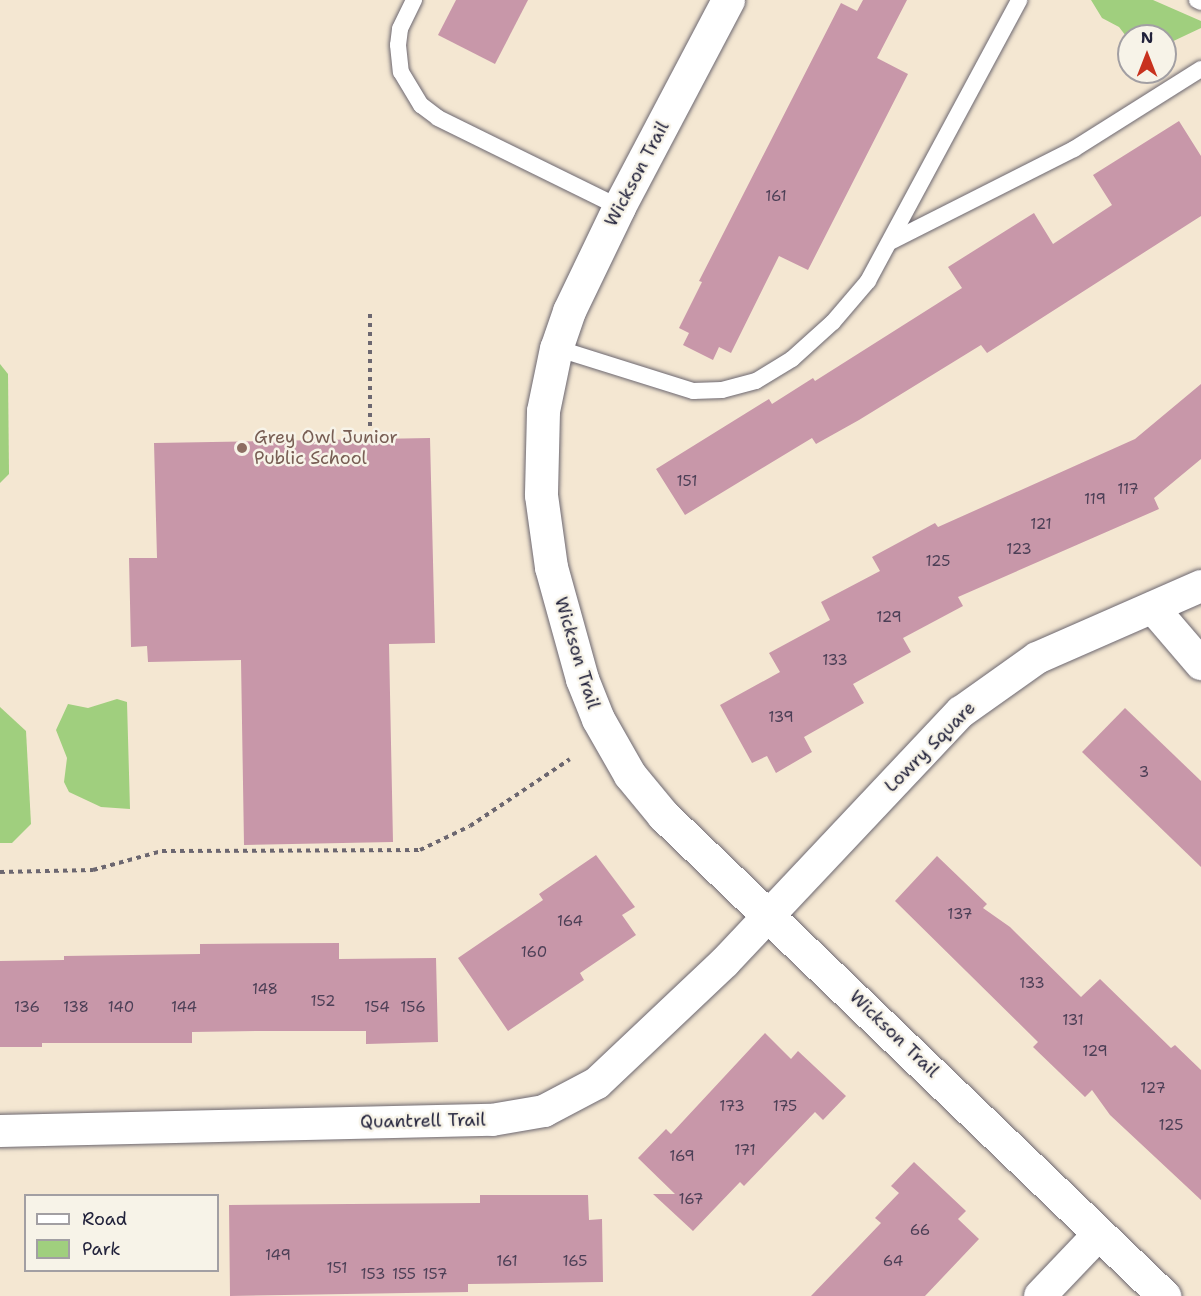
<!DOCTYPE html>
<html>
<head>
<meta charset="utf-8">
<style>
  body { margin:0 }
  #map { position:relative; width:1201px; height:1296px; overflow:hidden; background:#f4e7d2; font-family:"Shantell Sans",sans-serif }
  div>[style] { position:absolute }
  .green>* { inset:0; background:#a0cf7e }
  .building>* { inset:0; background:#c897a9 }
  .path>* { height:4px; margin-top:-2px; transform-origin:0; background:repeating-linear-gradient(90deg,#6c6770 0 4.5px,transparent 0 9px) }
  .roads { filter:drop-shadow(0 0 2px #6c6770) drop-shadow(0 0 2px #6c6770) }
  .service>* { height:16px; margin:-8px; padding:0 8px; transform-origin:8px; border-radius:8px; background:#fff }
  .minor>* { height:32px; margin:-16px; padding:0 16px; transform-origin:16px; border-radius:16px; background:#fff }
  .tertiary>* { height:33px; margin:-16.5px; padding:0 16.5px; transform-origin:16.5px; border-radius:16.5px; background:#fff }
  .dots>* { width:16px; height:16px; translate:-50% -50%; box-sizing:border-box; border:3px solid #f7f3e8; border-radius:50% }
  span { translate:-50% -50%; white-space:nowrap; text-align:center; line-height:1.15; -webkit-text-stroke:5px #f7f3e8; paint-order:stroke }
  .number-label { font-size:15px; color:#4c3f56 }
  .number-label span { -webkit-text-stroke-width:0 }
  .street-label { font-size:18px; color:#22223b }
  .education-label { font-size:18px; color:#785e54 }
  .left { translate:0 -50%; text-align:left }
  .legend { position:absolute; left:24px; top:1194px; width:195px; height:78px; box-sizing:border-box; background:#f7f3e8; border:2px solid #a29fa3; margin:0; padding:8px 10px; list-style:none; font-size:18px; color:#22223b }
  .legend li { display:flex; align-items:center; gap:12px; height:30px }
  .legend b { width:30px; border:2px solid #a29fa3 }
  .north { position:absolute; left:1117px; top:24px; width:60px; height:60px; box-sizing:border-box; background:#f7f3e8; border:2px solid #a29fa3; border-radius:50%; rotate:0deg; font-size:16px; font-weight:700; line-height:24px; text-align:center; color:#22223b }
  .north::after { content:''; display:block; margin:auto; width:21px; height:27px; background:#c8321e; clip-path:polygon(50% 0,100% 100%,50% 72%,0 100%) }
</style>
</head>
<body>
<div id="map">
  <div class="green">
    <div style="clip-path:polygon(1091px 0,1153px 0,1201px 21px,1201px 28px,1165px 45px,1165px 36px,1129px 36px,1129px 40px,1119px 27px,1102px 18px)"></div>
    <div style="clip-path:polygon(0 364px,8px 374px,9px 474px,0 483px)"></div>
    <div style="clip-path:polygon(117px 699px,127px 702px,130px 809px,101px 807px,69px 792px,64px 782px,67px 758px,56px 730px,68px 704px,88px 708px)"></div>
    <div style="clip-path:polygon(0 707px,26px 731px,31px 824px,12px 843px,0 843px)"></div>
  </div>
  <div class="building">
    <div style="clip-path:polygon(456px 0,528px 0,495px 64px,438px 35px)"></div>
    <div style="clip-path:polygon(863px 0,907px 0,877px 58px,908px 74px,808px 270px,779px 256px,731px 353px,719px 347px,713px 360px,683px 345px,689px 333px,679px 328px,702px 282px,699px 281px,841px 3px,857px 11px)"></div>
    <div style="clip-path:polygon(1179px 121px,1201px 156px,1201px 216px,987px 353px,981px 345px,859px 420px,816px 444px,812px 438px,685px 515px,656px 469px,769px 399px,772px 404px,813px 378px,815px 381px,962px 288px,948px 267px,1034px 213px,1053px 244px,1112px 205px,1093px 175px)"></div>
    <div style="clip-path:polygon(1201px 384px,1201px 459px,1154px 498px,1159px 509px,958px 597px,963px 606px,903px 638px,911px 652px,853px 684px,864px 703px,804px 737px,812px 752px,776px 773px,767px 756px,752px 763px,720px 705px,780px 672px,769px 653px,830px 620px,821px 602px,880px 571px,872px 557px,935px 523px,938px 527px,1135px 439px)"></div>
    <div style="clip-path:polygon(430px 438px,435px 643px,389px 644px,393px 842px,244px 845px,241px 660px,148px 662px,147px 646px,131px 647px,129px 558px,157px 558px,154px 443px)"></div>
    <div style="clip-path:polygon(1125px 708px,1201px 781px,1201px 867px,1082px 752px)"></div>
    <div style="clip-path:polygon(596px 855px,635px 907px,622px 915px,636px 935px,580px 973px,584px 980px,508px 1031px,458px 958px,543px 900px,539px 894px)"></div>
    <div style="clip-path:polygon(937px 856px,987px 904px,983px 908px,1010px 927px,1081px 997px,1100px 979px,1171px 1048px,1175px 1045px,1201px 1070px,1201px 1200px,1110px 1115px,1092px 1090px,1085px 1097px,1033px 1047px,1038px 1042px,895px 901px)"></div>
    <div style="clip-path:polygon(339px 943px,339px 959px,436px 958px,438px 1042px,366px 1044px,366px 1031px,258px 1031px,192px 1032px,192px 1043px,42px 1043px,42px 1047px,0 1047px,0 961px,64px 960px,64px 956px,200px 954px,200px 944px)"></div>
    <div style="clip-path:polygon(765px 1033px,791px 1059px,798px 1051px,846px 1096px,823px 1120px,815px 1112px,744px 1186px,740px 1182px,693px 1231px,653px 1194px,675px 1194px,638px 1158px,666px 1129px,671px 1134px)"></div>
    <div style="clip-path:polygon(914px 1162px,966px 1211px,958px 1219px,979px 1239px,925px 1296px,811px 1296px,881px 1223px,875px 1218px,899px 1193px,891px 1186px)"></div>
    <div style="clip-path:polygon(480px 1195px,588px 1195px,589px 1220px,602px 1219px,603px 1282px,468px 1284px,468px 1292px,230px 1296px,229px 1205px,480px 1203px)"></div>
  </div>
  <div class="path">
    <div style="left:370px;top:314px;width:112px;rotate:90deg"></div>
    <div style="left:0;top:872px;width:93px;rotate:-1.2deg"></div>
    <div style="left:93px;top:870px;width:72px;rotate:-15.4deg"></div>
    <div style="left:162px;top:851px;width:258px;rotate:-0.2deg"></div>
    <div style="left:420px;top:850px;width:55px;rotate:-25.6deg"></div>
    <div style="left:470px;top:826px;width:120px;rotate:-33.8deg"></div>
  </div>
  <div class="roads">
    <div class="service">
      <div style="left:414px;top:0;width:32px;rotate:116deg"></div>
      <div style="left:400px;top:29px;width:16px;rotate:97deg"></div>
      <div style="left:398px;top:45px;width:27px;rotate:84deg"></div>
      <div style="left:401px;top:72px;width:39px;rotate:59deg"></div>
      <div style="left:421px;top:105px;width:21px;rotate:37deg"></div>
      <div style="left:438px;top:118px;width:202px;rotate:26.2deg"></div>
      <div style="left:1197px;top:0;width:4px;rotate:27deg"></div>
      <div style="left:892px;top:241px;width:204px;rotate:-26.8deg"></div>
      <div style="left:1074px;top:149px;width:150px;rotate:-32.2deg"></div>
      <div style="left:556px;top:348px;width:144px;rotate:17.4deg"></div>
      <div style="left:693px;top:391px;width:29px;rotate:-2deg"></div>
      <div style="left:722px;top:390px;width:35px;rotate:-15deg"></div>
      <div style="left:756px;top:381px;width:42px;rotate:-31.4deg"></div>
      <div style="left:792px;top:359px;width:55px;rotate:-42.1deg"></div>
      <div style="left:833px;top:322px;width:54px;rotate:-49.5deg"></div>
      <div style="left:868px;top:281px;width:319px;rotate:-61.7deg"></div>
    </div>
    <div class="minor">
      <div style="left:1153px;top:608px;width:74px;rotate:49.4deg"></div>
      <div style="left:0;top:1131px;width:492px;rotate:-1.3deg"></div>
      <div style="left:492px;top:1120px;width:53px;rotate:-9.8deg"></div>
      <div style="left:544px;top:1111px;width:60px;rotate:-27.8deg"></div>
      <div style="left:597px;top:1083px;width:176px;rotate:-43.4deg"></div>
      <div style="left:725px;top:962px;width:344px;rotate:-46.7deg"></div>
      <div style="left:961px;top:712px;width:93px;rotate:-35.4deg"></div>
      <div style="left:1037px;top:658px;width:179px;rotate:-23.7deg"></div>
      <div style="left:1040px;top:1296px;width:86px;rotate:-46.4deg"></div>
    </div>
    <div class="tertiary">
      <div style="left:728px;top:0;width:234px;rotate:117.8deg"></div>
      <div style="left:619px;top:207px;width:115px;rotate:115.7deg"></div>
      <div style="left:569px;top:311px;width:39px;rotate:109deg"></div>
      <div style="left:556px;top:348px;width:64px;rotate:101.7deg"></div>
      <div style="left:543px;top:411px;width:84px;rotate:91.4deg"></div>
      <div style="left:541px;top:495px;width:73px;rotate:82.1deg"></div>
      <div style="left:551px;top:567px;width:116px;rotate:74.5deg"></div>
      <div style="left:582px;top:679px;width:43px;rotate:68.2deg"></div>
      <div style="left:598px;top:719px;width:64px;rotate:60.3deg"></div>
      <div style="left:630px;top:775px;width:52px;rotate:50.5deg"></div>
      <div style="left:663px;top:815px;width:695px;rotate:43.83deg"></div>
    </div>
  </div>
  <div class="dots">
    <div style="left:242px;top:448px;background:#8d6e63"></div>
  </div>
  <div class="number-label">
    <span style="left:776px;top:197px">161</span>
    <span style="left:687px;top:482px">151</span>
    <span style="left:1128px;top:490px">117</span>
    <span style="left:1095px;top:500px">119</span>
    <span style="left:1041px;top:525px">121</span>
    <span style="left:1019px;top:550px">123</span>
    <span style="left:938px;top:562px">125</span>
    <span style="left:889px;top:618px">129</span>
    <span style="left:835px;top:661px">133</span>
    <span style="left:781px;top:718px">139</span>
    <span style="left:1144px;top:773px">3</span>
    <span style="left:960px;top:915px">137</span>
    <span style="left:570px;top:922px">164</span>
    <span style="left:534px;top:953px">160</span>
    <span style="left:1032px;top:984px">133</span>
    <span style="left:265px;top:990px">148</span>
    <span style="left:323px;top:1002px">152</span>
    <span style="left:27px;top:1008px">136</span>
    <span style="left:76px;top:1008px">138</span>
    <span style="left:121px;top:1008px">140</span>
    <span style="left:184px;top:1008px">144</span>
    <span style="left:377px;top:1008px">154</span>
    <span style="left:413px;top:1008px">156</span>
    <span style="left:1073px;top:1021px">131</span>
    <span style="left:1095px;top:1052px">129</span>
    <span style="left:1153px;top:1089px">127</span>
    <span style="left:732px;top:1107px">173</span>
    <span style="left:785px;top:1107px">175</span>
    <span style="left:1171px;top:1126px">125</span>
    <span style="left:745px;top:1151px">171</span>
    <span style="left:682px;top:1157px">169</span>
    <span style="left:691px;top:1200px">167</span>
    <span style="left:920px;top:1231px">66</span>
    <span style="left:278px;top:1256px">149</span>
    <span style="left:507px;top:1262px">161</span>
    <span style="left:575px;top:1262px">165</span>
    <span style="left:893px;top:1262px">64</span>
    <span style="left:337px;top:1269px">151</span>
    <span style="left:373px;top:1275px">153</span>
    <span style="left:404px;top:1275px">155</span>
    <span style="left:435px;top:1275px">157</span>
  </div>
  <div class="street-label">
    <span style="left:637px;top:174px;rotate:-62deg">Wickson Trail</span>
    <span style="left:577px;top:653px;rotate:73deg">Wickson Trail</span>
    <span style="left:930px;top:747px;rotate:-45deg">Lowry Square</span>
    <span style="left:894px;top:1034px;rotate:44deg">Wickson Trail</span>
    <span style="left:423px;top:1121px;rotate:-1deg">Quantrell Trail</span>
  </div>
  <div class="education-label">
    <span class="left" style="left:254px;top:448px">Grey Owl Junior<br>Public School</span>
  </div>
  <ul class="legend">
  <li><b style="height:8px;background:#fff"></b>Road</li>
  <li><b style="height:16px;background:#a0cf7e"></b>Park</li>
  </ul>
  <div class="north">N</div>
</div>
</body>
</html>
